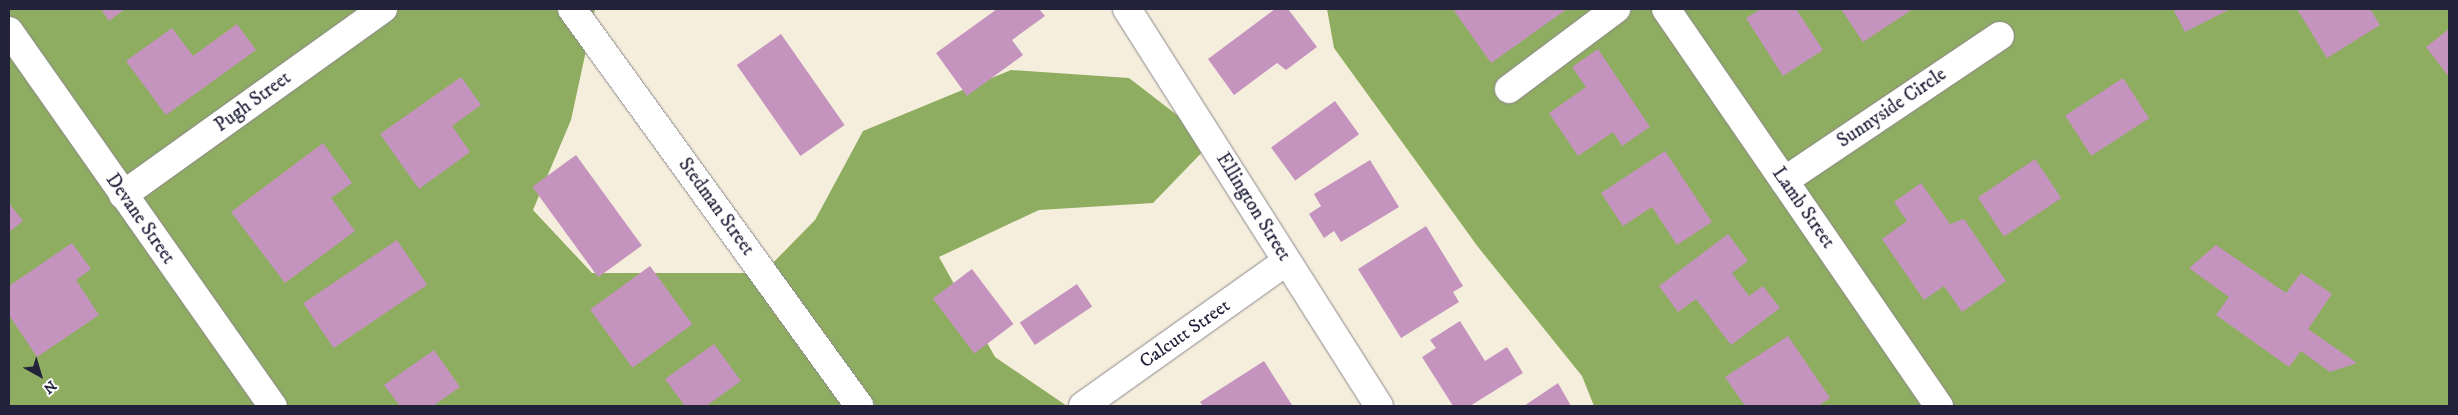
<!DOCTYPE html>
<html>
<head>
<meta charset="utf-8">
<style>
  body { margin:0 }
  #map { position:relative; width:2458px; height:415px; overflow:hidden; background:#f6eedd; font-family:"IM FELL DW Pica",serif }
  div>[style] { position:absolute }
  .forest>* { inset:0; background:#8fad61 }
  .building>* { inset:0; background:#c494bf; transform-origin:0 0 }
  .roads { filter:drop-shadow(0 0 1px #8c888c) drop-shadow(0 0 1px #8c888c) }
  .minor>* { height:28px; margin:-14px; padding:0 14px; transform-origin:14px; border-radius:14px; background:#fff }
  span { translate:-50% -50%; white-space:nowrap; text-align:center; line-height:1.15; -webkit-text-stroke:4px #fff; paint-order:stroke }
  .street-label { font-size:19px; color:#22223b }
  .frame { position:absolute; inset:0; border:10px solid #22223b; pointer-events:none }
  .north { position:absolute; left:15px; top:350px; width:50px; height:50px; -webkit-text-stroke:4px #fff; paint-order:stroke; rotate:141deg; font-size:14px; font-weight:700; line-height:20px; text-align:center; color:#22223b }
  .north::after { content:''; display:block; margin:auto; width:18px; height:22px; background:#22223b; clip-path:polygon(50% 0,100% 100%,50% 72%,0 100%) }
</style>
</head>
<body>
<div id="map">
  <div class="forest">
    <div style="clip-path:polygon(9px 9px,595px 9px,571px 120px,533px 210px,592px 273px,763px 273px,815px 220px,863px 131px,1011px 70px,1129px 78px,1212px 142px,1153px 203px,1039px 210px,939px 257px,995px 357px,1067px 406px,9px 406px)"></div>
    <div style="clip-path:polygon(1327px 9px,2449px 9px,2449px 406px,1594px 406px,1582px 376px,1478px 247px,1334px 48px)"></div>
  </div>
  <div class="building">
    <div style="clip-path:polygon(101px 9px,125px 9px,109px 21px)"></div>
    <div style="clip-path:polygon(997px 9px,1039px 9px,1045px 16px,1012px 40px,1023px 55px,967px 96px,936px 53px)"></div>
    <div style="clip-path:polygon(1275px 9px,1288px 9px,1317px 47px,1286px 70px,1277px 63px,1234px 95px,1208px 59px)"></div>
    <div style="clip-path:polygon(1453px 9px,1567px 9px,1491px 63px)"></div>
    <div style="clip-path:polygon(1761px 9px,1796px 9px,1823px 50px,1783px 76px,1746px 18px)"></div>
    <div style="clip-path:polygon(1841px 9px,1913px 9px,1863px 42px)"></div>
    <div style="clip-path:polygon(2173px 9px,2230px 9px,2185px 32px)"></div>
    <div style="clip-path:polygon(2297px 9px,2370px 9px,2380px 25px,2327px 58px)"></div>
    <div style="clip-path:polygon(237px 24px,256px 50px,166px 115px,126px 61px,172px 28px,193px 56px)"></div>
    <div style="clip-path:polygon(2449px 29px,2449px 77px,2426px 47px)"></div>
    <div style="left:781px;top:34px;width:111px;height:54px;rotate:55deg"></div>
    <div style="clip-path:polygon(1598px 49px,1650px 127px,1622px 146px,1613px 132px,1578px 156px,1549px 113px,1586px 87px,1572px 67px)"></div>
    <div style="clip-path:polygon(461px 77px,481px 105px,452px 126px,470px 152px,419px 189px,380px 134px)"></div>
    <div style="left:2123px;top:78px;width:48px;height:69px;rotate:57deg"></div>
    <div style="left:1335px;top:101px;width:41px;height:79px;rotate:54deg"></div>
    <div style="clip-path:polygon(323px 143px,352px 183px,331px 198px,355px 231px,285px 283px,231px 212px)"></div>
    <div style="clip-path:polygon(1665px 151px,1712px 222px,1677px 245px,1652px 207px,1623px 226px,1601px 193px)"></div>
    <div style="left:576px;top:155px;width:112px;height:54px;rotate:54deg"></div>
    <div style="left:2035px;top:159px;width:47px;height:69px;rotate:56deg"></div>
    <div style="clip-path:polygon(1370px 160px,1399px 207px,1341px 242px,1334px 231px,1324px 238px,1309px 214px,1321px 206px,1314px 194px)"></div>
    <div style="clip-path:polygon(1921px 183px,1950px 224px,1964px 219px,2006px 281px,1962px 312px,1944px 286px,1924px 300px,1882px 239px,1907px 221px,1894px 202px)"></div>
    <div style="clip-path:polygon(9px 203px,23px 221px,9px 232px)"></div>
    <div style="clip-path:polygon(1426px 226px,1463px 286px,1453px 292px,1459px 302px,1401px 338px,1358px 269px)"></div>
    <div style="clip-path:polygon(1728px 234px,1748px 261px,1732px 273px,1749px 296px,1763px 286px,1780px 308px,1731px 345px,1696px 299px,1678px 312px,1659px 286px)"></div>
    <div style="left:397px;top:240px;width:54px;height:113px;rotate:56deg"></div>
    <div style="clip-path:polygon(72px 243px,91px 269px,76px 280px,99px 315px,37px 357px,9px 315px,9px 286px)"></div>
    <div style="clip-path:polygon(2216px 245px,2286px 293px,2301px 273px,2332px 294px,2308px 329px,2357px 363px,2330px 372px,2301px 351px,2289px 367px,2216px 315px,2229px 297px,2189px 268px)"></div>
    <div style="left:650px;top:266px;width:72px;height:74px;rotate:54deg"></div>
    <div style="left:972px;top:269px;width:69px;height:49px;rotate:53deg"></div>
    <div style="left:1077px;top:284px;width:27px;height:69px;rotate:56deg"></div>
    <div style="clip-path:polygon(1460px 321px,1485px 361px,1507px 347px,1523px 373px,1470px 406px,1453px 406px,1422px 357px,1436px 348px,1430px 340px)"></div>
    <div style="clip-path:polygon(1788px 336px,1830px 398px,1818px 406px,1745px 406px,1725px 377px)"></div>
    <div style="clip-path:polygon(714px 344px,741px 381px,706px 406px,685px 406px,665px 379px)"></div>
    <div style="clip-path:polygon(434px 350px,460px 387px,433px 406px,400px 406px,384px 385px)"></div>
    <div style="clip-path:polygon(1264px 361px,1292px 405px,1203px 406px,1200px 402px)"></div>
    <div style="clip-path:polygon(1558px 383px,1571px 406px,1524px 406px)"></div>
  </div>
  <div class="roads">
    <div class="minor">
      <div style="left:572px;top:9px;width:490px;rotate:54.1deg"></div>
      <div style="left:1127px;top:9px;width:470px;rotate:57.6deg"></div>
      <div style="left:1666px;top:9px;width:482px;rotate:55.5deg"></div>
      <div style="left:9px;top:31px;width:459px;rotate:54.9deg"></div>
      <div style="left:1509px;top:89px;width:134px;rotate:-36.8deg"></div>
      <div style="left:1784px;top:181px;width:260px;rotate:-33.9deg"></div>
      <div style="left:123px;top:195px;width:320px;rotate:-35.6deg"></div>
      <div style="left:1083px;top:406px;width:250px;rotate:-35.4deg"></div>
    </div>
  </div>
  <div class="street-label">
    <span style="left:253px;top:102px;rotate:-36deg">Pugh Street</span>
    <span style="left:1892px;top:108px;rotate:-34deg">Sunnyside Circle</span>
    <span style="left:716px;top:207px;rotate:54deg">Stedman Street</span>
    <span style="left:1253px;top:207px;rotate:58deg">Ellington Street</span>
    <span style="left:1803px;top:208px;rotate:55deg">Lamb Street</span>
    <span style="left:140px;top:219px;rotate:55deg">Devane Street</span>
    <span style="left:1185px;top:334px;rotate:-35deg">Calcutt Street</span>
  </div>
  <div class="frame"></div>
  <div class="north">N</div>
</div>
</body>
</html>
